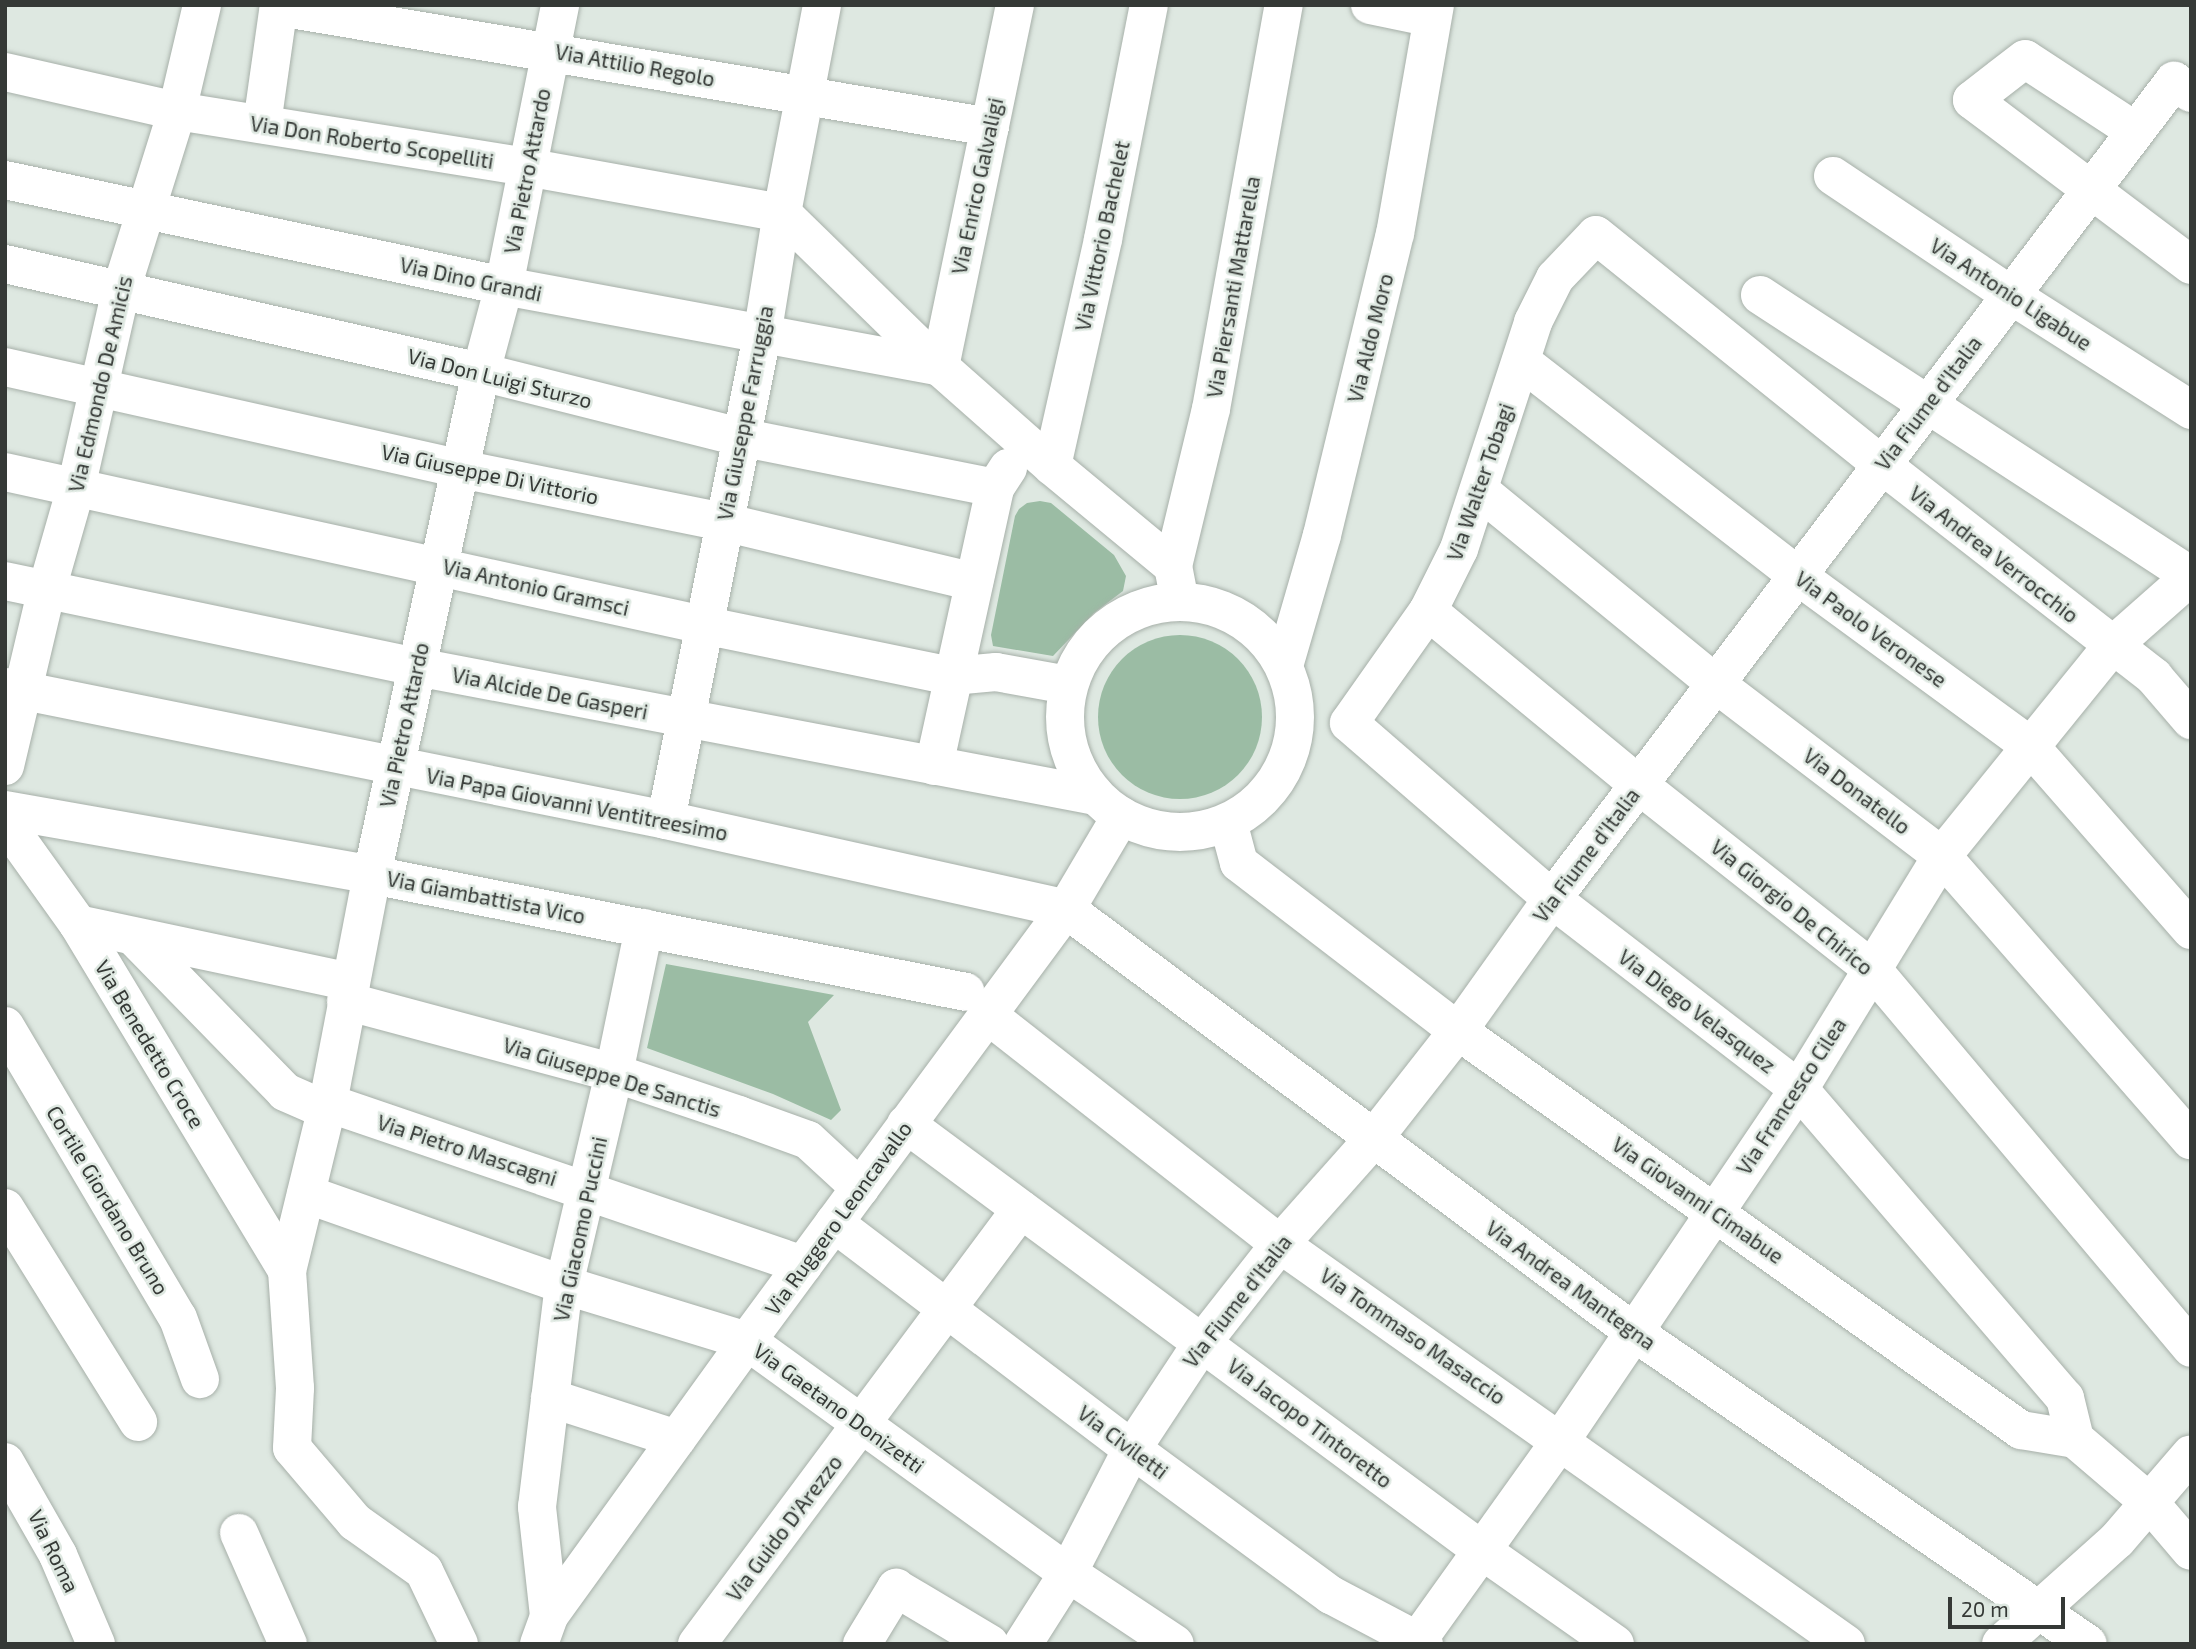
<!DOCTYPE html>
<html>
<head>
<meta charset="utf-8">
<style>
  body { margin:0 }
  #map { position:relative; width:2196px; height:1649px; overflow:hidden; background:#dee8e1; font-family:"Exo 2",sans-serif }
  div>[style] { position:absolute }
  .green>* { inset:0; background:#9bbca4 }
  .round { border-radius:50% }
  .roads { filter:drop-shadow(0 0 2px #a7b0a9) drop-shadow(0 0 2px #a7b0a9) }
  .minor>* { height:38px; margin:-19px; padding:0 19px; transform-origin:19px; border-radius:19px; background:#fff }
  .minor>.ring { margin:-19px; padding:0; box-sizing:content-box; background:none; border:38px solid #fff; border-radius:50% }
  .secondary>* { height:38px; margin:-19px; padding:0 19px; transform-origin:19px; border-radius:19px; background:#fff }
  span { translate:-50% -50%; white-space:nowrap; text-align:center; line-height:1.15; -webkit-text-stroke:5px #dee8e1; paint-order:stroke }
  .street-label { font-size:21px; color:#353936 }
  .frame { position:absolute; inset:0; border:7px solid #353936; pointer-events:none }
  .scale { position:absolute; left:1948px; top:1597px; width:117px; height:32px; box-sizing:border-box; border:4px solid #353936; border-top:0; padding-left:9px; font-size:21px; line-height:24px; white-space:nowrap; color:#353936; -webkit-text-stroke:5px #dee8e1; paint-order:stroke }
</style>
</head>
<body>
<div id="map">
  <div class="green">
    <div style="clip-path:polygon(1040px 501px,1051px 503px,1114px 555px,1126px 576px,1123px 591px,1094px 613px,1053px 656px,993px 646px,991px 635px,1015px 516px,1019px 509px,1027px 503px)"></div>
    <div class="round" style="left:1098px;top:635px;width:164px;height:164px"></div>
    <div style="clip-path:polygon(666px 964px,834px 995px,808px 1022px,841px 1110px,831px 1120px,773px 1094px,647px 1048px)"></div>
  </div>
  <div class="roads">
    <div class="minor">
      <div style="left:1370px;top:5px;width:63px;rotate:11.8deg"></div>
      <div style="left:279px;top:7px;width:721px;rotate:9.58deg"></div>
      <div style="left:5px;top:72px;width:176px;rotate:12.8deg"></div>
      <div style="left:177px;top:111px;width:353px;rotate:9.1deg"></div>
      <div style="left:526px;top:167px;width:260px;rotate:10.2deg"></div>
      <div style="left:782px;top:213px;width:221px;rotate:44.3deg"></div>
      <div style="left:940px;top:367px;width:149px;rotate:41.5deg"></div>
      <div style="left:1052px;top:466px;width:157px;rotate:39.6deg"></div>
      <div style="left:1173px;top:566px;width:36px;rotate:79deg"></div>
      <div style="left:262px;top:124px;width:120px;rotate:-81.9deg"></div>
      <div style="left:2135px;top:131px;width:131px;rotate:-146.8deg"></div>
      <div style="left:2025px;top:59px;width:67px;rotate:142.3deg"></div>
      <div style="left:1972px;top:100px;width:274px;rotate:37deg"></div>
      <div style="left:1833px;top:176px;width:212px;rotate:33.8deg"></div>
      <div style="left:2009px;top:294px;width:216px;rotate:32.5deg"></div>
      <div style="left:5px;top:180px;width:510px;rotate:11.99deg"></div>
      <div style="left:504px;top:286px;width:443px;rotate:10.5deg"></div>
      <div style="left:940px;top:367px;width:370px;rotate:-78.3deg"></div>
      <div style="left:5px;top:264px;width:488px;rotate:12.8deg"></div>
      <div style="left:481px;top:372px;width:267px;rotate:14.1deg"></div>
      <div style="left:740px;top:437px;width:260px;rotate:11.3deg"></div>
      <div style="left:1760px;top:295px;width:515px;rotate:33.1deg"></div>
      <div style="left:1521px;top:361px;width:351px;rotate:37.8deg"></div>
      <div style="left:1798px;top:576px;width:286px;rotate:36.2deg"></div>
      <div style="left:2029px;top:745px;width:246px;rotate:48.8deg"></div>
      <div style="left:5px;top:367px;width:466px;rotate:12.6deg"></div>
      <div style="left:460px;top:469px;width:268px;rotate:11.4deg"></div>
      <div style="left:723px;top:522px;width:258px;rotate:13.4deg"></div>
      <div style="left:1052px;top:466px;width:233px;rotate:-77.3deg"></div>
      <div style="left:1103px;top:239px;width:238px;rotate:-78.9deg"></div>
      <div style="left:5px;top:472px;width:715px;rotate:12.36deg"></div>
      <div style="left:703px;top:625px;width:254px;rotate:11.6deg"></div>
      <div style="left:952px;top:676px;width:44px;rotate:-5.2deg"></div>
      <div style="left:996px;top:672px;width:73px;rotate:10.2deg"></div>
      <div style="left:1479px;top:490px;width:306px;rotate:39.3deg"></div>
      <div style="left:1716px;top:684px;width:284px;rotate:37.3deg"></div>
      <div style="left:1942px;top:856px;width:378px;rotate:48.8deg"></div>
      <div style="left:1173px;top:566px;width:162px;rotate:-76.4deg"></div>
      <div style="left:1211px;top:409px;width:411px;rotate:-79.8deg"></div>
      <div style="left:5px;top:581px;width:421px;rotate:11.8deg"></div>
      <div style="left:417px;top:667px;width:691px;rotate:10.76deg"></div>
      <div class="ring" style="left:1065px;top:602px;width:192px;height:192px"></div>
      <div style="left:1428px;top:611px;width:273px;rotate:39.5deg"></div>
      <div style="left:1639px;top:785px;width:298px;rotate:38.3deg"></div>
      <div style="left:1873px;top:970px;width:494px;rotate:49.9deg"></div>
      <div style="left:1284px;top:666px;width:136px;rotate:-73.8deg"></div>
      <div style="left:1322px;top:535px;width:310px;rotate:-76.4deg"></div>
      <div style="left:1395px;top:234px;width:232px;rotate:-80.1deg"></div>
      <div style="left:5px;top:687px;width:674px;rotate:11.38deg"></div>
      <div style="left:666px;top:820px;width:410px;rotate:12.5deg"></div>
      <div style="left:1066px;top:909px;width:710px;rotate:36.69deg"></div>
      <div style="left:1635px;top:1333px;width:549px;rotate:34.47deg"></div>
      <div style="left:1349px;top:723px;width:137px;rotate:-54.8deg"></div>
      <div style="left:1428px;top:611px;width:69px;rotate:-63.4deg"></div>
      <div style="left:1459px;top:549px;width:239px;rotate:-71.9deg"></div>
      <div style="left:1533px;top:322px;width:49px;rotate:-63.4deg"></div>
      <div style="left:1555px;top:278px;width:59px;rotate:-46.4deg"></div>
      <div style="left:1596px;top:235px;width:367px;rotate:38.8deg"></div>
      <div style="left:1882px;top:465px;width:345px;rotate:37.9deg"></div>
      <div style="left:2154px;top:677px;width:57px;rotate:49.3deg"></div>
      <div style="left:1349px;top:723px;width:269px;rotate:40.9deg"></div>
      <div style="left:1552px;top:899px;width:312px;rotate:37.6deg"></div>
      <div style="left:1799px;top:1089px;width:408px;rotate:49.3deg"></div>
      <div style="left:2065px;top:1398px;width:42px;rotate:76.3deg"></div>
      <div style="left:5px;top:766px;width:182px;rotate:-76.7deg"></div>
      <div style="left:47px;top:589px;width:105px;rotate:-74deg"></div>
      <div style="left:76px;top:488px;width:203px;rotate:-77.2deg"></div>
      <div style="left:121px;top:290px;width:188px;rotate:-72.6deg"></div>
      <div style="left:177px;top:111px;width:109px;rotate:-76.7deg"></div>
      <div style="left:934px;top:766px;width:285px;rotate:-77.6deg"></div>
      <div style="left:995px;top:488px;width:24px;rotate:-57deg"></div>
      <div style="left:5px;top:810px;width:373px;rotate:10deg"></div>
      <div style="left:372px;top:875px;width:605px;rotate:11.14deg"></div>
      <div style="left:666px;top:820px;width:493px;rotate:-78.8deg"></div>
      <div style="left:762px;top:336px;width:125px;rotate:-80.8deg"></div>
      <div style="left:782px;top:213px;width:212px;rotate:-79.1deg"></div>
      <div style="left:5px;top:822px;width:125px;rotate:54.4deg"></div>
      <div style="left:78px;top:924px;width:405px;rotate:58.9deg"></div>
      <div style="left:1228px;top:822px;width:42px;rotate:75deg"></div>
      <div style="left:1239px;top:863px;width:276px;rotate:37.5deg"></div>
      <div style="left:1458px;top:1031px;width:690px;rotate:35.33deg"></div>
      <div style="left:2021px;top:1430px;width:55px;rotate:9.5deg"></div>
      <div style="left:2075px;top:1439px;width:99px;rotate:40.5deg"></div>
      <div style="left:2150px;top:1503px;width:63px;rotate:49.5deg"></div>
      <div style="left:78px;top:924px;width:279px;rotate:12deg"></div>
      <div style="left:134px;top:937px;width:216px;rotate:45.7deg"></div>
      <div style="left:285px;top:1092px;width:45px;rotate:23.7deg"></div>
      <div style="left:346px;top:1001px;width:278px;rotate:15deg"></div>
      <div style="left:614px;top:1073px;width:132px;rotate:18.6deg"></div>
      <div style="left:739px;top:1115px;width:73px;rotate:19.9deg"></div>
      <div style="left:808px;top:1140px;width:71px;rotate:42.7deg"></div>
      <div style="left:989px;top:1016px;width:370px;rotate:38.1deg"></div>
      <div style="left:1280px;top:1244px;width:693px;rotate:35.25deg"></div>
      <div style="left:5px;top:1026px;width:339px;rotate:59.4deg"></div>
      <div style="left:178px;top:1318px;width:65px;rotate:70.2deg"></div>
      <div style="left:328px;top:1103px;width:502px;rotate:18.83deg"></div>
      <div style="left:906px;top:1124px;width:719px;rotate:36.52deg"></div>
      <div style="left:1484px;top:1552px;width:160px;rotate:35.1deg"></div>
      <div style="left:306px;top:1194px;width:274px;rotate:19.4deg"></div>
      <div style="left:564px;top:1285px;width:191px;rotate:17deg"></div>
      <div style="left:747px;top:1341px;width:396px;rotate:35.9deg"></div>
      <div style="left:1068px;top:1573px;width:128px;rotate:33.6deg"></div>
      <div style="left:5px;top:1208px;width:252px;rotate:58.1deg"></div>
      <div style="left:834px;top:1223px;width:374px;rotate:37.2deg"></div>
      <div style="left:1132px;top:1449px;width:247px;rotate:36.3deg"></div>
      <div style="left:1331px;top:1595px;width:105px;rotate:27.8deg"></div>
      <div style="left:550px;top:1398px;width:133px;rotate:17.9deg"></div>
      <div style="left:239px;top:1533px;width:121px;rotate:66.2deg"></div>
      <div style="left:549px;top:1616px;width:110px;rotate:-96.3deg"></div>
      <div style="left:537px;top:1507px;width:224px;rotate:-83.1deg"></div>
      <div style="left:564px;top:1285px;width:218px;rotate:-76.7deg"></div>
      <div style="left:614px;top:1073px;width:148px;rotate:-78.3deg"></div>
      <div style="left:459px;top:1644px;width:81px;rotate:-115.6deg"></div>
      <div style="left:424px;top:1571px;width:85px;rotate:-144.6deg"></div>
      <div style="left:355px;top:1522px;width:97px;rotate:-130.4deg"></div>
      <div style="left:292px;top:1448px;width:60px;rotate:-87.1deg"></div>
      <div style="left:295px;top:1388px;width:117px;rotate:-93.9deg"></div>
      <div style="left:287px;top:1271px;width:173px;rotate:-76.3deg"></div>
      <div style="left:328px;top:1103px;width:232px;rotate:-79.1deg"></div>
      <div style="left:372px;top:875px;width:515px;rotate:-77.77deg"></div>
      <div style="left:481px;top:372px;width:89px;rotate:-75deg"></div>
      <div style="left:504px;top:286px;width:287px;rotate:-78.7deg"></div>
      <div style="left:539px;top:1644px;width:30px;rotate:-70deg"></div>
      <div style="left:549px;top:1616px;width:339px;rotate:-54.2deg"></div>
      <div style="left:747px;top:1341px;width:537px;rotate:-53.56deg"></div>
      <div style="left:1066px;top:909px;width:108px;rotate:-59.4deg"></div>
      <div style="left:697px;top:1644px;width:542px;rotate:-53.32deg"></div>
      <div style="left:862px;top:1644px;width:66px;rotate:-58.7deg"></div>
      <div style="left:896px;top:1588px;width:109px;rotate:30.8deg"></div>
      <div style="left:1023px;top:1644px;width:84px;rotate:-57.6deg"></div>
      <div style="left:1068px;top:1573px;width:140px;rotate:-62.7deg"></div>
      <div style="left:1132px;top:1449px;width:127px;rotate:-56.6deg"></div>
      <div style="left:1202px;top:1343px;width:126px;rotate:-51.8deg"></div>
      <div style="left:1280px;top:1244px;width:142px;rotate:-48.4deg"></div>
      <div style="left:1374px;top:1138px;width:136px;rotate:-51.9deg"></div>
      <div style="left:1458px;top:1031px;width:162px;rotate:-54.5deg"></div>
      <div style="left:1552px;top:899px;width:1028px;rotate:-52.75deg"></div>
      <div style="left:2174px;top:81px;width:21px;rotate:35deg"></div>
      <div style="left:1415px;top:1644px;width:251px;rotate:-54.4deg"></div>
      <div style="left:1561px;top:1440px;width:424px;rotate:-55.9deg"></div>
      <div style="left:1799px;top:1089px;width:273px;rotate:-58.5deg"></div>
      <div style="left:1942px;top:856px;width:270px;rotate:-51deg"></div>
      <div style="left:2112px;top:646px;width:106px;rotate:-41.5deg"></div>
      <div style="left:2001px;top:1644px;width:156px;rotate:-41.9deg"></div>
      <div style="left:2117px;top:1540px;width:113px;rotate:-49.3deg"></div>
    </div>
    <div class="secondary">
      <div style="left:5px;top:1462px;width:107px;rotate:60.3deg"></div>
      <div style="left:58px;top:1555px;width:97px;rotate:66.9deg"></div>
    </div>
  </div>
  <div class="street-label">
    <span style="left:635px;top:65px;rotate:10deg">Via Attilio Regolo</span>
    <span style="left:372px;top:142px;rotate:9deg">Via Don Roberto Scopelliti</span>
    <span style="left:527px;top:171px;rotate:-79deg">Via Pietro Attardo</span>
    <span style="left:977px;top:186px;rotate:-78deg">Via Enrico Galvaligi</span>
    <span style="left:1102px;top:236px;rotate:-78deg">Via Vittorio Bachelet</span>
    <span style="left:471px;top:279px;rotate:12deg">Via Dino Grandi</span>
    <span style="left:1233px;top:287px;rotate:-80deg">Via Piersanti Mattarella</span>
    <span style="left:2011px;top:294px;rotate:33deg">Via Antonio Ligabue</span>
    <span style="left:1370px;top:338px;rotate:-76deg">Via Aldo Moro</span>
    <span style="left:500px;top:378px;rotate:14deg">Via Don Luigi Sturzo</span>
    <span style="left:100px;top:384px;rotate:-77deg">Via Edmondo De Amicis</span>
    <span style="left:1928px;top:403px;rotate:-53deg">Via Fiume d'Italia</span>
    <span style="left:745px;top:413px;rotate:-79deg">Via Giuseppe Farruggia</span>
    <span style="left:490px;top:474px;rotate:12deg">Via Giuseppe Di Vittorio</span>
    <span style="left:1480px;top:482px;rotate:-71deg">Via Walter Tobagi</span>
    <span style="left:1994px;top:554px;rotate:38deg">Via Andrea Verrocchio</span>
    <span style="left:536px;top:587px;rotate:13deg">Via Antonio Gramsci</span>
    <span style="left:1871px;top:629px;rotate:36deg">Via Paolo Veronese</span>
    <span style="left:550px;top:693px;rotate:11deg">Via Alcide De Gasperi</span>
    <span style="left:404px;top:725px;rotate:-78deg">Via Pietro Attardo</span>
    <span style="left:1857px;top:791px;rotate:37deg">Via Donatello</span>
    <span style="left:577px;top:804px;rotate:11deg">Via Papa Giovanni Ventitreesimo</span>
    <span style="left:1586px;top:855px;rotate:-53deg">Via Fiume d'Italia</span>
    <span style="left:486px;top:897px;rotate:11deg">Via Giambattista Vico</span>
    <span style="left:1792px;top:907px;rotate:39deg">Via Giorgio De Chirico</span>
    <span style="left:1697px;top:1011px;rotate:37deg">Via Diego Velasquez</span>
    <span style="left:150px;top:1044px;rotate:59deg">Via Benedetto Croce</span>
    <span style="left:612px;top:1077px;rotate:17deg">Via Giuseppe De Sanctis</span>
    <span style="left:1791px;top:1096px;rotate:-57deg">Via Francesco Cilea</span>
    <span style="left:467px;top:1150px;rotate:18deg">Via Pietro Mascagni</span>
    <span style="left:108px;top:1200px;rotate:59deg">Cortile Giordano Bruno</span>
    <span style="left:1698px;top:1200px;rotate:35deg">Via Giovanni Cimabue</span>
    <span style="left:838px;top:1218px;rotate:-54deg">Via Ruggero Leoncavallo</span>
    <span style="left:580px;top:1229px;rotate:-78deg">Via Giacomo Puccini</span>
    <span style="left:1571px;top:1285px;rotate:36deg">Via Andrea Mantegna</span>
    <span style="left:1237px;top:1301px;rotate:-52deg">Via Fiume d'Italia</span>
    <span style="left:1413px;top:1336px;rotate:35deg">Via Tommaso Masaccio</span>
    <span style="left:839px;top:1408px;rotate:36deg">Via Gaetano Donizetti</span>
    <span style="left:1310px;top:1423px;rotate:37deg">Via Jacopo Tintoretto</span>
    <span style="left:1123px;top:1442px;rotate:37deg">Via Civiletti</span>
    <span style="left:784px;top:1528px;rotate:-53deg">Via Guido D'Arezzo</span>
    <span style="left:54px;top:1551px;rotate:64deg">Via Roma</span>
  </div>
  <div class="frame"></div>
  <div class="scale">20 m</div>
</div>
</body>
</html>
